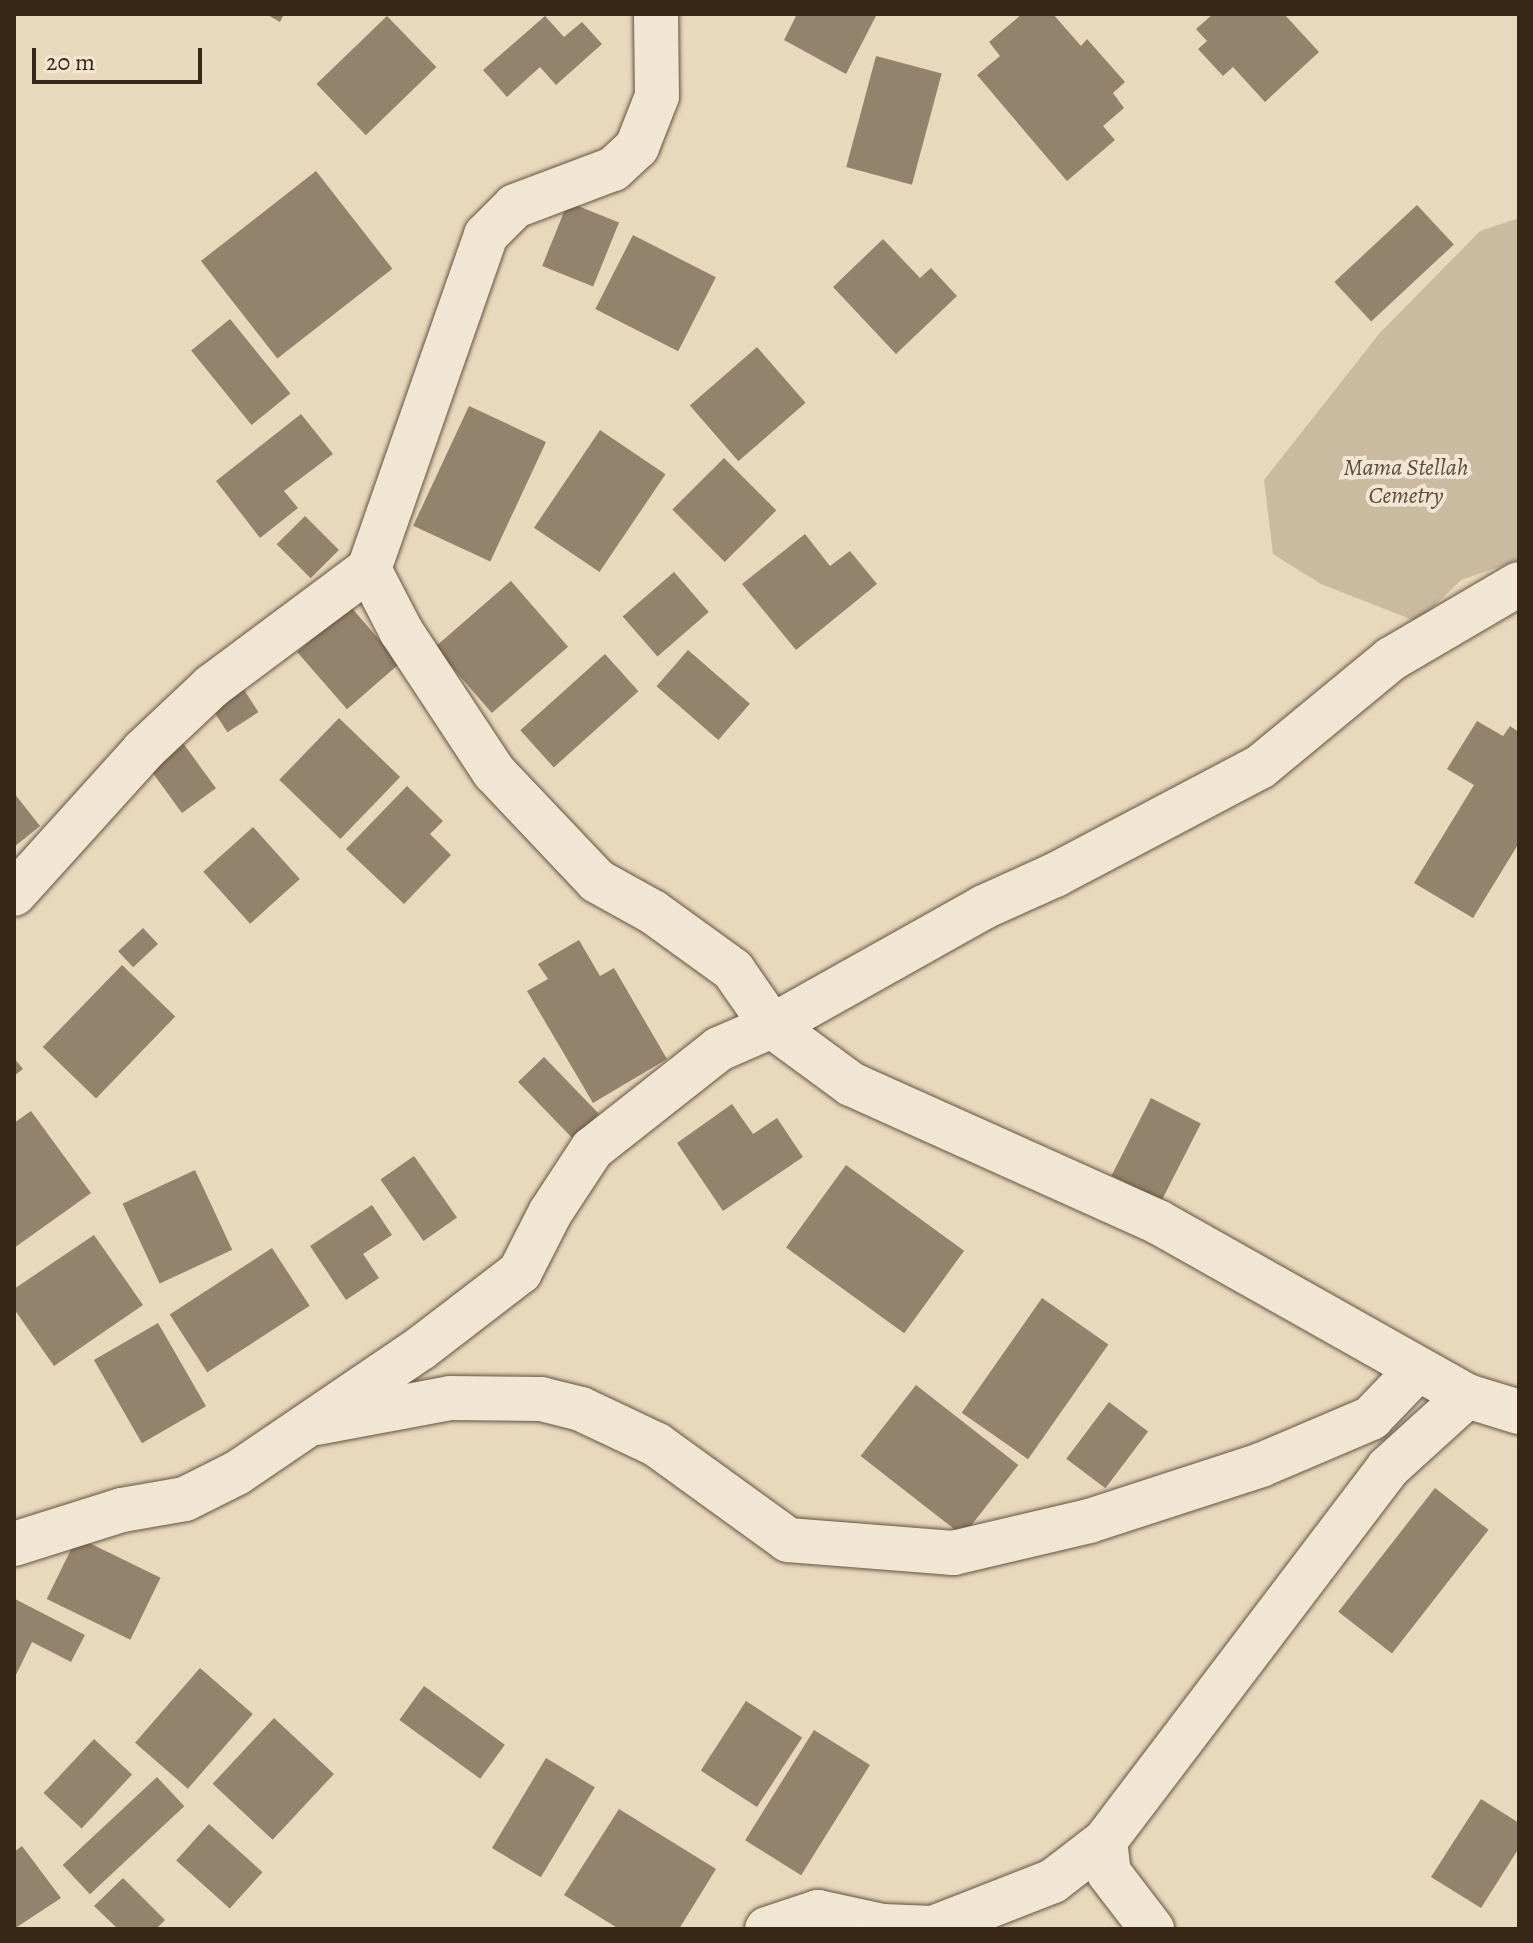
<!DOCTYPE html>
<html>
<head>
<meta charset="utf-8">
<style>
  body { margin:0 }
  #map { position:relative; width:1533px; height:1943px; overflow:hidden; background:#e8d8bc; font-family:Alegreya,serif }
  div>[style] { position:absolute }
  .green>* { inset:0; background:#cabaa0 }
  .building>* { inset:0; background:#94836c; transform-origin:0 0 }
  .roads { filter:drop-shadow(0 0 2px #645340) drop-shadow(0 0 2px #645340) }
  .minor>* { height:44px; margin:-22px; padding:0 22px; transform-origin:22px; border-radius:22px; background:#f0e6d3 }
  span { translate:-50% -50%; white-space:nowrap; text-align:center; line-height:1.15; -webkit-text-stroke:8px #f0e6d3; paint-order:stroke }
  .park-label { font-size:24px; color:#5c4c38; font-style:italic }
  .frame { position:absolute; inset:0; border:16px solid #382716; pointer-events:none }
  .scale { position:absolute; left:32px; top:48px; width:170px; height:36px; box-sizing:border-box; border:4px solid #382716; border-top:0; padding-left:10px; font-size:24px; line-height:28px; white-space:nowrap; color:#382716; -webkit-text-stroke:6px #f0e6d3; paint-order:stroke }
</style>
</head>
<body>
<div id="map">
  <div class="green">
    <div style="clip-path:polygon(1519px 218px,1519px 560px,1461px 580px,1418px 622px,1321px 584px,1273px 554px,1264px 480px,1379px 334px,1480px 231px)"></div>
  </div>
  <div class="building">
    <div style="clip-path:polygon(266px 14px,284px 14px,280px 22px)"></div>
    <div style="clip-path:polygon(797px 14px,877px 14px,846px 74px,784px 40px)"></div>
    <div style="clip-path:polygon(1022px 14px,1053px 14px,1081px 46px,1087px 39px,1125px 82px,1113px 93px,1124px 108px,1103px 126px,1115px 140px,1067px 181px,977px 75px,1000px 56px,989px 42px)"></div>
    <div style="clip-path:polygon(1213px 14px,1284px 14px,1319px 52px,1265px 102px,1233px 67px,1223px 76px,1198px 49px,1207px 41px,1196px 29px)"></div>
    <div style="left:387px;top:16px;width:71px;height:98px;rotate:46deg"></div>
    <div style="clip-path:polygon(545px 16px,564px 37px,582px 22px,602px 44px,556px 85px,540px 67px,507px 97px,483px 70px)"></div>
    <div style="left:876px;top:56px;width:68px;height:115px;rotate:15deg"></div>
    <div style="left:316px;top:171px;width:124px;height:146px;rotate:52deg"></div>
    <div style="left:568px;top:202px;width:55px;height:69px;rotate:22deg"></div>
    <div style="left:1417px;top:205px;width:54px;height:113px;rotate:47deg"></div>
    <div style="left:633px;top:235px;width:93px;height:83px;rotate:27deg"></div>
    <div style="clip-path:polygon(883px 239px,920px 278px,931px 268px,957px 296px,896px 354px,833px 287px)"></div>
    <div style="left:230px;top:319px;width:96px;height:50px;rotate:51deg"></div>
    <div style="left:757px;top:347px;width:74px;height:89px;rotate:49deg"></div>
    <div style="left:469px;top:406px;width:85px;height:132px;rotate:25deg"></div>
    <div style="clip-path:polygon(301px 414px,333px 454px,284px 491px,298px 508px,260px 538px,216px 481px)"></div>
    <div style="left:600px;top:430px;width:79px;height:118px;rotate:34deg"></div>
    <div style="left:724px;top:458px;width:74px;height:73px;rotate:45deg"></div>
    <div style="left:305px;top:516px;width:48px;height:40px;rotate:45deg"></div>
    <div style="clip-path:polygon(805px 534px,830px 566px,850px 551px,877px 584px,796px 650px,742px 584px)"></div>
    <div style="left:674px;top:572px;width:53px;height:68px;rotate:49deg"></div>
    <div style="left:511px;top:581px;width:87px;height:101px;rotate:49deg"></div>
    <div style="left:350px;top:606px;width:76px;height:70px;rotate:49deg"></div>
    <div style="left:688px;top:650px;width:82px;height:48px;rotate:41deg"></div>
    <div style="left:605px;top:654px;width:50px;height:114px;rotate:48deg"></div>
    <div style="left:235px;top:676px;width:43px;height:37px;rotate:57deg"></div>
    <div style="left:339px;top:718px;width:85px;height:86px;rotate:44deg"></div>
    <div style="clip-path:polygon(1477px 721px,1503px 736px,1510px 726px,1519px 732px,1519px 843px,1473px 918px,1414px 883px,1474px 785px,1447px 769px)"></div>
    <div style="left:183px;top:743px;width:56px;height:42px;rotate:54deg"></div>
    <div style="clip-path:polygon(407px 786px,443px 821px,430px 834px,451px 855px,404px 904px,346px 849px)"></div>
    <div style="clip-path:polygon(14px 793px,40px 826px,14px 847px)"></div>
    <div style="left:253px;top:827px;width:70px;height:67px;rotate:48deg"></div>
    <div style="left:143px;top:928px;width:22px;height:34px;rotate:47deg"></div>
    <div style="clip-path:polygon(579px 940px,600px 976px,614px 968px,667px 1059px,593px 1103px,527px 991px,548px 979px,538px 964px)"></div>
    <div style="left:122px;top:965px;width:74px;height:114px;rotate:44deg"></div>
    <div style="left:544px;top:1057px;width:79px;height:36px;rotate:46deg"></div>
    <div style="clip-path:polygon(14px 1058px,23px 1069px,14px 1076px)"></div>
    <div style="left:1151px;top:1098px;width:56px;height:87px;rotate:27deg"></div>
    <div style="clip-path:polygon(732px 1104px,753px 1134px,777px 1118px,803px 1157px,723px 1211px,677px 1143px)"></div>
    <div style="clip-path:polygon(31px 1111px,91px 1193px,14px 1248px,14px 1123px)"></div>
    <div style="left:414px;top:1156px;width:75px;height:41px;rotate:55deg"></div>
    <div style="left:846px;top:1165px;width:146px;height:102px;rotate:36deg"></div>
    <div style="left:195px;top:1170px;width:88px;height:80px;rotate:65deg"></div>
    <div style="clip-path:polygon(372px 1205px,392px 1235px,363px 1254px,379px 1278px,346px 1300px,310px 1246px)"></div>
    <div style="clip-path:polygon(94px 1235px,143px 1305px,54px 1366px,14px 1309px,14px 1289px)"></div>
    <div style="left:272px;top:1248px;width:69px;height:122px;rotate:57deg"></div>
    <div style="left:1042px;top:1298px;width:81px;height:140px;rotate:35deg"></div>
    <div style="left:158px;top:1323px;width:96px;height:74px;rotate:60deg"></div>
    <div style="left:916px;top:1385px;width:130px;height:90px;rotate:38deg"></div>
    <div style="left:1109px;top:1402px;width:49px;height:71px;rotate:37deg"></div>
    <div style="left:1435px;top:1488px;width:68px;height:157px;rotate:38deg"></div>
    <div style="left:77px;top:1537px;width:93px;height:69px;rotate:26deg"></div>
    <div style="clip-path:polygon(15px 1599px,85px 1635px,71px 1662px,32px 1642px,14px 1679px)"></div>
    <div style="left:200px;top:1668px;width:70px;height:99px;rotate:41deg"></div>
    <div style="left:424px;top:1686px;width:100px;height:42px;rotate:36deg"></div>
    <div style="left:746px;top:1701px;width:67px;height:83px;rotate:33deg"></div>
    <div style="left:274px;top:1718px;width:82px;height:90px;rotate:43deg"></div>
    <div style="left:814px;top:1730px;width:66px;height:130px;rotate:32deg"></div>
    <div style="left:94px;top:1739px;width:52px;height:74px;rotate:43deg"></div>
    <div style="left:546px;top:1758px;width:57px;height:105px;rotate:31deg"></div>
    <div style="left:157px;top:1777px;width:40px;height:129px;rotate:47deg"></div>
    <div style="clip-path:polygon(1481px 1799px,1519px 1823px,1519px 1848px,1481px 1908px,1431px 1877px)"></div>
    <div style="clip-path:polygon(619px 1809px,716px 1869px,679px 1929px,619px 1929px,564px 1895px)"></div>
    <div style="left:209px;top:1824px;width:72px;height:49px;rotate:42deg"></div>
    <div style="clip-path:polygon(22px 1846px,61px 1898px,14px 1929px,14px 1852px)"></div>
    <div style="clip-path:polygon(123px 1878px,165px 1920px,156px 1929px,118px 1929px,94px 1906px)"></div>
  </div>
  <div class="roads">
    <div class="minor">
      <div style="left:656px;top:14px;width:82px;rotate:89.3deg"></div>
      <div style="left:657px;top:96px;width:55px;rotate:111.4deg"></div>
      <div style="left:637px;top:147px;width:33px;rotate:137deg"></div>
      <div style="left:613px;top:169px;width:105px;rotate:159.3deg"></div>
      <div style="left:515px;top:206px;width:41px;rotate:135deg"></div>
      <div style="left:486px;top:235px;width:354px;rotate:109.3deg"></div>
      <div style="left:369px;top:569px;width:70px;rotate:62.7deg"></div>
      <div style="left:401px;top:631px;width:169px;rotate:56.6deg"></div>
      <div style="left:494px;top:772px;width:150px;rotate:46.6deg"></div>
      <div style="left:597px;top:881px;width:64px;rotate:29deg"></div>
      <div style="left:653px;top:912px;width:99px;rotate:35.9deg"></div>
      <div style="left:733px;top:970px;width:68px;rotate:55.1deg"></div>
      <div style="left:772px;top:1026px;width:98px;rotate:36.3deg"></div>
      <div style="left:851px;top:1084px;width:337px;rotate:24.2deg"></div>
      <div style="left:1158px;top:1222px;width:355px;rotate:29.4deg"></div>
      <div style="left:1467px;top:1396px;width:54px;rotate:17.1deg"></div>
      <div style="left:14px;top:894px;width:193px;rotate:-47.9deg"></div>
      <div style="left:143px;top:751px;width:95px;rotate:-43.3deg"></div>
      <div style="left:212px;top:686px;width:196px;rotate:-36.7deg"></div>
      <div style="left:317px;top:1423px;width:135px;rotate:-10.6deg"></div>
      <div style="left:450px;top:1398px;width:91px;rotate:0.6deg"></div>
      <div style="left:541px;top:1399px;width:41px;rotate:14deg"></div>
      <div style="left:581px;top:1409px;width:84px;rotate:25.3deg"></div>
      <div style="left:657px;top:1445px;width:162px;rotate:35.9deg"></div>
      <div style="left:788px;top:1540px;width:166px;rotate:4.5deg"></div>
      <div style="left:953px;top:1553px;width:140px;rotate:-13.2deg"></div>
      <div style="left:1089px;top:1521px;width:181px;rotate:-18deg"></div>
      <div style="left:1261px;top:1465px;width:120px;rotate:-23.1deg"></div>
      <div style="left:1371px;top:1418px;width:68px;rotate:-46.2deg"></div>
      <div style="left:14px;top:1544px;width:113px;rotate:-17.5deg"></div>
      <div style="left:122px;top:1510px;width:64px;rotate:-9.9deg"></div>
      <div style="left:185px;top:1499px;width:58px;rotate:-26.6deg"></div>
      <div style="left:237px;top:1473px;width:222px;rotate:-34.2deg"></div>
      <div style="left:421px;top:1348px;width:125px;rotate:-37.5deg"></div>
      <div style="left:520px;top:1272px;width:66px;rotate:-63deg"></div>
      <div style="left:550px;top:1213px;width:77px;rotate:-56.7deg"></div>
      <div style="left:592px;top:1149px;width:162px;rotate:-38.2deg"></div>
      <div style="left:719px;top:1049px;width:58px;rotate:-23.5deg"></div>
      <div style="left:772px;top:1026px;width:243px;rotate:-29.3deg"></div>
      <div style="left:984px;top:907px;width:78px;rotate:-24.3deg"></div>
      <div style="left:1055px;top:875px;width:232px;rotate:-27.8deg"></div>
      <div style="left:1260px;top:767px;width:170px;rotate:-39.5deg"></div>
      <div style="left:1391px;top:659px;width:148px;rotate:-30.4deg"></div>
      <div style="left:1105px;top:1841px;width:32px;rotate:83deg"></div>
      <div style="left:1109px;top:1873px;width:71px;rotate:52.5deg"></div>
      <div style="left:767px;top:1929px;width:54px;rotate:-18.4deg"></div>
      <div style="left:818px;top:1912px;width:66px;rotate:12.2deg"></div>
      <div style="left:883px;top:1926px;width:50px;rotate:2.3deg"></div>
      <div style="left:933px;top:1928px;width:129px;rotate:-21.4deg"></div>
      <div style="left:1053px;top:1881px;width:66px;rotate:-37.6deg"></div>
      <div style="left:1105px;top:1841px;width:468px;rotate:-52.8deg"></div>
      <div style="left:1388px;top:1468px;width:107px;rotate:-42.3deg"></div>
    </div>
  </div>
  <div class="park-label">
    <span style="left:1406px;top:482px">Mama Stellah<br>Cemetry</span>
  </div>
  <div class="frame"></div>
  <div class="scale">20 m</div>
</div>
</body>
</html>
